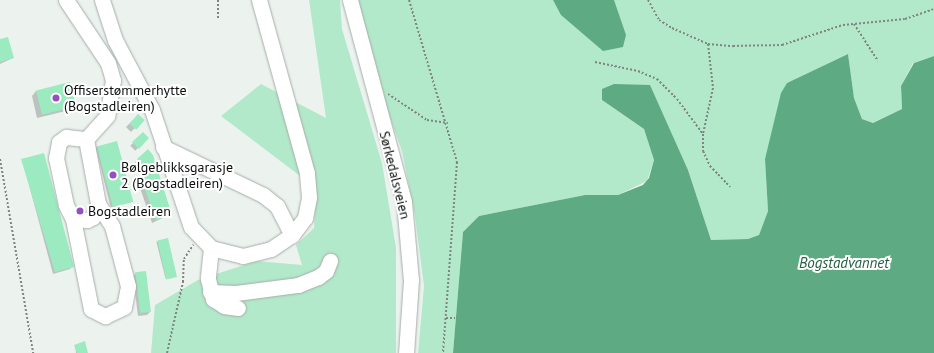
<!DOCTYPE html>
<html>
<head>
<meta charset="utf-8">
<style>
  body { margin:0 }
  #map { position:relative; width:934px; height:353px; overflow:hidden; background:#ecf3ef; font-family:"PT Sans",sans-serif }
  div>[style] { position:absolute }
  .green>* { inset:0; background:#b2e9ca }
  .water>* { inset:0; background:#5eab83 }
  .shadow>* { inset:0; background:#0003; transform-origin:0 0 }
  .building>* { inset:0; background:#9ceac0; transform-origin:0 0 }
  .path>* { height:2px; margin-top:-1px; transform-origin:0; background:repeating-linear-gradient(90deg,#808582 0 2px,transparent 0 4px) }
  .roads { filter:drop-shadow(0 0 1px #a6ada9) drop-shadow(0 0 1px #a6ada9) }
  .minor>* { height:15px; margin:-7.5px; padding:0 7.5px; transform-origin:7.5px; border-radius:7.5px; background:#fff }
  .dots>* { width:11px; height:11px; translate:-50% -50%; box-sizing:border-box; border:2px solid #fff; border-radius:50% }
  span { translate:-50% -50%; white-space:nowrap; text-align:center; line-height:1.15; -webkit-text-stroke:4px #fff; paint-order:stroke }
  .poi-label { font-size:14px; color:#0e100f }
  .left { translate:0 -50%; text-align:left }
  .street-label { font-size:14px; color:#0e100f }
  .water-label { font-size:15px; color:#265f43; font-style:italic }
</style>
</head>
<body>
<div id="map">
  <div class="green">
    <div style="clip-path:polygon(309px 0,340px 0,342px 29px,382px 163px,396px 248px,396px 353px,151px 353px,155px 305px,198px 280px,256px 261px,302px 265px,296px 245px,314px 228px,316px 188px,221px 116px,261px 84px,326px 118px)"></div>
    <div style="clip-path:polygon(355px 0,934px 0,934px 56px,913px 63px,901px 86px,902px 109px,873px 123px,862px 119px,854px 98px,848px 54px,787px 83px,765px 159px,768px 211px,759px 235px,748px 239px,711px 240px,688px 170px,650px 86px,602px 100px,644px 129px,654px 160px,647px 181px,618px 195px,585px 195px,479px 216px,463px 232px,453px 353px,418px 353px,424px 286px,415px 216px,402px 151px,372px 68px)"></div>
  </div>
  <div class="water">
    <div style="clip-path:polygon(553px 0,614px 0,626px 35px,623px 47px,603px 51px,561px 15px)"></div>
    <div style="clip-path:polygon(848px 54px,854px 98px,862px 119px,873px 123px,902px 109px,901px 86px,914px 63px,934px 56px,934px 353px,453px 353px,463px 232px,479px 216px,585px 195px,618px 195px,643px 185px,649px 178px,654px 160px,644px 129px,602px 100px,602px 89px,614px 84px,650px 85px,688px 170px,711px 240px,748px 239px,759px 235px,768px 211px,765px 159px,781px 93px,787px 83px)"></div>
  </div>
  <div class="shadow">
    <div style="clip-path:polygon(0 40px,13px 58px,0 64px)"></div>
    <div style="clip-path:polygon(36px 91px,75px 105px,70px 110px,37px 118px,32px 96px)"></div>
    <div style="left:138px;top:115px;width:7px;height:17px;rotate:45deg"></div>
    <div style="left:143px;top:133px;width:7px;height:18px;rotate:45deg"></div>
    <div style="left:116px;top:142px;width:62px;height:21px;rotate:76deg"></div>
    <div style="clip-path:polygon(147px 151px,171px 214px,152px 223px,138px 182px,147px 177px,134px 163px)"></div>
    <div style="clip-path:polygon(22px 159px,72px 267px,70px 269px,53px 274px)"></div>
    <div style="left:167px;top:239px;width:38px;height:11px;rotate:76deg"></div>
    <div style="clip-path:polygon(136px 273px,150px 312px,147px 315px,138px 316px,133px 276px)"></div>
    <div style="clip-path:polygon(75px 345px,87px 353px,76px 353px)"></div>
  </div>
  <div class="building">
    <div style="clip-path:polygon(8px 37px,14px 58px,0 62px,0 39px)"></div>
    <div style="left:70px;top:82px;width:25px;height:35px;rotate:76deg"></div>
    <div style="left:138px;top:114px;width:9px;height:13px;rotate:41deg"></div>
    <div style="clip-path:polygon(143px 132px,149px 138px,139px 149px,132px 142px)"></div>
    <div style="left:117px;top:141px;width:63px;height:21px;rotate:75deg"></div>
    <div style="clip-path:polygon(148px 149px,153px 155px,172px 215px,156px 220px,141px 178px,151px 174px,137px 159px)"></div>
    <div style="clip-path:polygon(44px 153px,74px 267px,55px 272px,21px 159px)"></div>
    <div style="left:168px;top:238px;width:40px;height:11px;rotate:77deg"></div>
    <div style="left:146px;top:271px;width:41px;height:11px;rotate:83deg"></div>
    <div style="clip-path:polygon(85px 341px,88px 353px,77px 353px,74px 345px)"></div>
  </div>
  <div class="path">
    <div style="left:218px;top:0;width:19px;rotate:90deg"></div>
    <div style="left:409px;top:0;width:169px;rotate:73.5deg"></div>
    <div style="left:457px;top:162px;width:192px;rotate:94.2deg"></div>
    <div style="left:648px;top:0;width:23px;rotate:61deg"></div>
    <div style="left:659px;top:20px;width:15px;rotate:32deg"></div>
    <div style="left:672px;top:28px;width:39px;rotate:24deg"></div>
    <div style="left:708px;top:44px;width:25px;rotate:5deg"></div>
    <div style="left:733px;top:46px;width:49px;rotate:-1.2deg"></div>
    <div style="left:782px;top:45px;width:64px;rotate:-18.2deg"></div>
    <div style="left:843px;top:25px;width:62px;rotate:-5.5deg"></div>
    <div style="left:905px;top:19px;width:31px;rotate:-19deg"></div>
    <div style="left:854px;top:24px;width:44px;rotate:57deg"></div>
    <div style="left:708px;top:44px;width:44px;rotate:83.5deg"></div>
    <div style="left:713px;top:88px;width:47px;rotate:102.3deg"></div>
    <div style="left:703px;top:134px;width:17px;rotate:90deg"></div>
    <div style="left:703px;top:151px;width:17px;rotate:65deg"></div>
    <div style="left:710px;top:166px;width:29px;rotate:46deg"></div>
    <div style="left:595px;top:62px;width:44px;rotate:11.8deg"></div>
    <div style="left:638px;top:71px;width:21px;rotate:23deg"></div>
    <div style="left:657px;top:79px;width:28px;rotate:45deg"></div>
    <div style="left:677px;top:99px;width:44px;rotate:53.4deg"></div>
    <div style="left:388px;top:94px;width:47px;rotate:33.7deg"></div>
    <div style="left:427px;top:120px;width:21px;rotate:8deg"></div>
    <div style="left:0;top:159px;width:197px;rotate:80.3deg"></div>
    <div style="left:446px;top:318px;width:9px"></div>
    <div style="left:167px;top:353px;width:73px;rotate:-77.3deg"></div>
    <div style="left:183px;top:282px;width:23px;rotate:-88deg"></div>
    <div style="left:184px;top:259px;width:17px;rotate:-57deg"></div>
  </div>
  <div class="roads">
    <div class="minor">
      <div style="left:66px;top:0;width:76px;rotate:56.3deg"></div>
      <div style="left:108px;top:63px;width:18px;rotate:74deg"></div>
      <div style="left:113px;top:80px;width:36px;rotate:99deg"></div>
      <div style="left:107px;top:116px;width:31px;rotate:132deg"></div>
      <div style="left:102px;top:0;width:42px;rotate:72deg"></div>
      <div style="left:115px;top:40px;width:79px;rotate:62.1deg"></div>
      <div style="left:152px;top:110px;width:123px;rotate:71.6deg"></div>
      <div style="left:191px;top:227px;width:29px;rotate:46deg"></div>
      <div style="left:211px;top:248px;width:33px;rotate:14deg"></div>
      <div style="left:243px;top:256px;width:29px;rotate:-14deg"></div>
      <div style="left:271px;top:249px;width:25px;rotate:-34deg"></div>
      <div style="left:292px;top:235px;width:21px;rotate:-53deg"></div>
      <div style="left:305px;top:218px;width:21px;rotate:-79deg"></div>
      <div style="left:309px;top:197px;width:24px;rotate:-95deg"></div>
      <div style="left:307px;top:173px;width:180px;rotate:-105.5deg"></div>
      <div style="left:350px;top:0;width:209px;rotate:75deg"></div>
      <div style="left:404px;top:202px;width:78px;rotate:84.9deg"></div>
      <div style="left:411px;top:280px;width:73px;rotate:93.9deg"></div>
      <div style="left:66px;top:137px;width:20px;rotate:6deg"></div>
      <div style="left:86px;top:139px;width:66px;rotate:79.5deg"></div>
      <div style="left:98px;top:204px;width:14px;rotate:111deg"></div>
      <div style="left:93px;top:217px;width:7px;rotate:153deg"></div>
      <div style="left:87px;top:220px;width:14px;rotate:-176deg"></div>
      <div style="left:73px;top:219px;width:16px;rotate:-117deg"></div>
      <div style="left:66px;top:205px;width:48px;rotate:-102deg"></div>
      <div style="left:56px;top:158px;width:16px;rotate:-79deg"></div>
      <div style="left:59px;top:142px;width:9px;rotate:-36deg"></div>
      <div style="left:163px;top:147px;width:111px;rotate:25.6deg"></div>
      <div style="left:263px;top:195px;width:18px;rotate:38deg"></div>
      <div style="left:277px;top:206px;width:33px;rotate:63deg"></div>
      <div style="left:73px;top:219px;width:92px;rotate:78.7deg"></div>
      <div style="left:91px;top:309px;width:16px;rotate:27deg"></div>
      <div style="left:105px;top:316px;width:21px;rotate:-25deg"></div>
      <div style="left:124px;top:307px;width:21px;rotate:-79deg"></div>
      <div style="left:128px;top:286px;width:62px;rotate:-104.9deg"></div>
      <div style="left:112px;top:226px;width:26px;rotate:-122deg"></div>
      <div style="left:211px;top:248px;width:31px;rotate:96deg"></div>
      <div style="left:208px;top:279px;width:21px;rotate:76deg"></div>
      <div style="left:213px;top:299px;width:13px;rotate:32deg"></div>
      <div style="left:224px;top:306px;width:14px;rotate:8deg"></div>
      <div style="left:210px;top:292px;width:26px;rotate:2deg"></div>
      <div style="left:236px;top:293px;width:63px;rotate:-7.4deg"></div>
      <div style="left:298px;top:285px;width:22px;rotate:-22deg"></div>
      <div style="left:318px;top:277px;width:10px;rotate:-37deg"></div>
      <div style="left:326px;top:271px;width:11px;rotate:-68deg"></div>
    </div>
  </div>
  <div class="dots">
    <div style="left:56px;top:98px;background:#954fc3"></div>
    <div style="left:113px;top:175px;background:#954fc3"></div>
    <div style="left:80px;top:211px;background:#954fc3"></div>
  </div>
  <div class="poi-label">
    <span class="left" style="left:64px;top:98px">Offiserstømmerhytte<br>(Bogstadleiren)</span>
    <span class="left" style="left:121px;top:175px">Bølgeblikksgarasje<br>2 (Bogstadleiren)</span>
    <span class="left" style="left:88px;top:211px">Bogstadleiren</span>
  </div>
  <div class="street-label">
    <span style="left:395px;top:175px;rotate:76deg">Sørkedalsveien</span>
  </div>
  <div class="water-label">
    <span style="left:844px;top:263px">Bogstadvannet</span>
  </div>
</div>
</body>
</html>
